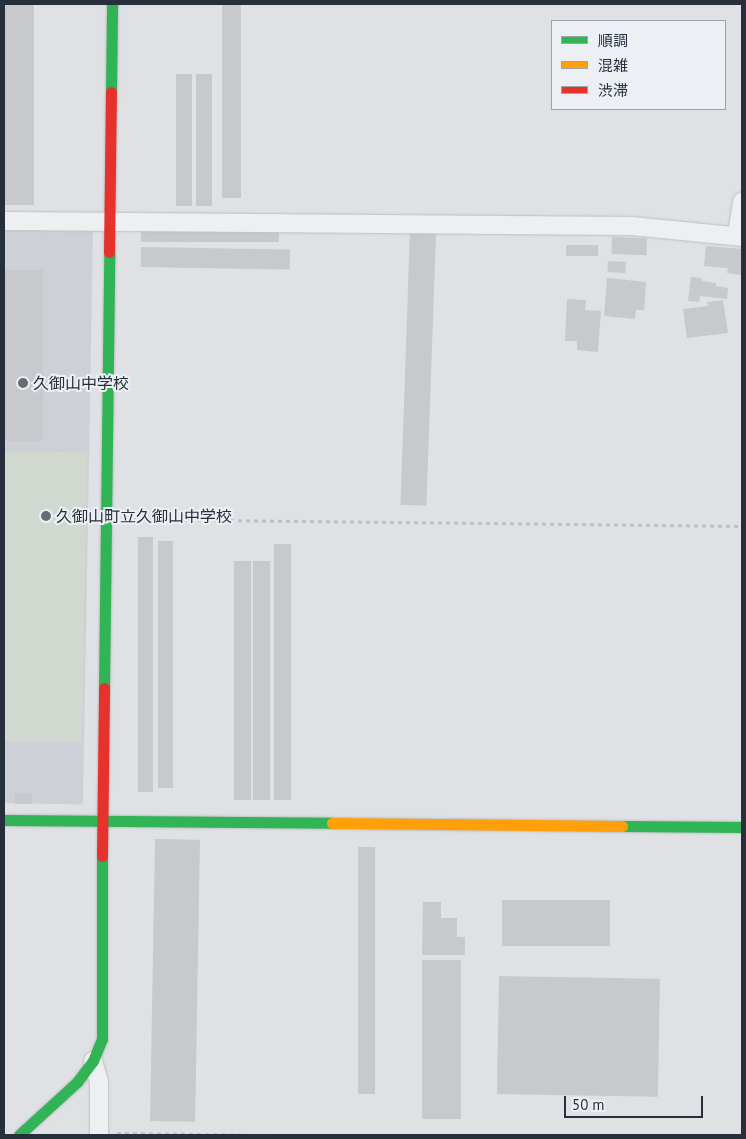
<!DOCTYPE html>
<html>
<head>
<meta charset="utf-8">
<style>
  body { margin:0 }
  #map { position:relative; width:746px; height:1139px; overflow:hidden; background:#dfe1e4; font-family:"PT Sans","Noto Sans JP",sans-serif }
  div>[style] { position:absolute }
  .built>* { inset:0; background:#cdd1d7; transform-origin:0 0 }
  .green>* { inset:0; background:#d0d8cf; transform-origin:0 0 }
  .building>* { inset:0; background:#c7c9cc; transform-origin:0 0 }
  .path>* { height:3px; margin-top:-1.5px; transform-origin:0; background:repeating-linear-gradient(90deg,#bebfc4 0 4px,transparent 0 8px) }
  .roads { filter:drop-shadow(0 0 1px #bdbfc2) drop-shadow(0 0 1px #bdbfc2) }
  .street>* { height:18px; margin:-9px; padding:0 9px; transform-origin:9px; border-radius:9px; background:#eeeff1 }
  .fast>* { height:11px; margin:-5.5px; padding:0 5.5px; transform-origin:5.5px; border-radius:5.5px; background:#30b455 }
  .slow>* { height:11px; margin:-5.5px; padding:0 5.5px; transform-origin:5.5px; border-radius:5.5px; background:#ff9f0a }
  .jam>* { height:11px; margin:-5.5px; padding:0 5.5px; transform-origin:5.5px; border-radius:5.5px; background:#e5322d }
  .dots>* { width:14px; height:14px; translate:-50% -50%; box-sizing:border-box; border:2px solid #ecf0f4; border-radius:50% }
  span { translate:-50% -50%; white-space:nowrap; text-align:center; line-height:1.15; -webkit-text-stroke:4px #ecf0f4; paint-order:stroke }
  .poi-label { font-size:16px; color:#272f3c }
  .left { translate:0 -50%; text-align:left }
  .frame { position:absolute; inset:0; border:5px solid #272f3c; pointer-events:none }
  .legend { position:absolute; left:551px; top:20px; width:175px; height:90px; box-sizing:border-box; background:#ecf0f4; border:1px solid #9da3aa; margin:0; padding:6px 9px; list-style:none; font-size:15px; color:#272f3c }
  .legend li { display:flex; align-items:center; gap:10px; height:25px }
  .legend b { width:25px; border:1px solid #9da3aa }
  .scale { position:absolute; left:564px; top:1096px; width:139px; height:22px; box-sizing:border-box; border:2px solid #272f3c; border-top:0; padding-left:6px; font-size:15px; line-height:18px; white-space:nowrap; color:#272f3c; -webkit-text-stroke:4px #ecf0f4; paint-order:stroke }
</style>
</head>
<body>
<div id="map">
  <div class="built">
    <div style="left:4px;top:228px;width:89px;height:575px;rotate:1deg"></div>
  </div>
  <div class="green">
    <div style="left:4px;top:451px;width:83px;height:290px;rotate:1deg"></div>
  </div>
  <div class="building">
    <div style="left:4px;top:4px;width:30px;height:201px"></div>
    <div style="left:222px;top:4px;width:19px;height:194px"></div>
    <div style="left:176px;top:74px;width:16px;height:132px"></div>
    <div style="left:196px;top:74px;width:16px;height:132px"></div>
    <div style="left:141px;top:229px;width:138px;height:13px"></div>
    <div style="left:410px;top:231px;width:26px;height:274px;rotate:2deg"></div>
    <div style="left:612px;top:237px;width:35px;height:17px;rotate:2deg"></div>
    <div style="left:598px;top:245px;width:11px;height:32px;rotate:90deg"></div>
    <div style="clip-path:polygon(706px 246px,742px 249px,742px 275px,727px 273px,728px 268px,704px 266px)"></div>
    <div style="left:141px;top:247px;width:149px;height:20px;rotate:1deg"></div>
    <div style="left:608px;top:261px;width:18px;height:11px;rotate:3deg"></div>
    <div style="left:4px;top:270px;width:39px;height:171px"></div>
    <div style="clip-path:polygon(691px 277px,702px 278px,701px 281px,716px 283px,716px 286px,728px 288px,727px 299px,700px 296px,699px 302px,688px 301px)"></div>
    <div style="clip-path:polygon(607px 278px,646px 282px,644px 310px,636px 310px,635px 319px,604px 316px)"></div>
    <div style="clip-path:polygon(567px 299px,586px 300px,585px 310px,601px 311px,598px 352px,577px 350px,577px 341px,565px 341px)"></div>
    <div style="clip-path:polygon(723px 300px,728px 333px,687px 338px,683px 309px,708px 306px,707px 302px)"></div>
    <div style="left:138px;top:537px;width:15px;height:255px"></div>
    <div style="left:158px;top:541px;width:15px;height:247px"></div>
    <div style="left:274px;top:544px;width:17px;height:256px"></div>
    <div style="left:234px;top:561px;width:17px;height:239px"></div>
    <div style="left:253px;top:561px;width:17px;height:239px"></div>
    <div style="left:15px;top:793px;width:17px;height:11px"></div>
    <div style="left:155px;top:839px;width:45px;height:282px;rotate:1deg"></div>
    <div style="left:358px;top:847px;width:17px;height:247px"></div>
    <div style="left:502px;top:900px;width:108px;height:46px"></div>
    <div style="clip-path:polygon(423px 902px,441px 902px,441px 918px,457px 918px,457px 937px,465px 937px,465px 955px,422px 955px)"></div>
    <div style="left:422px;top:960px;width:39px;height:159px"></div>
    <div style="left:499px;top:976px;width:161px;height:118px;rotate:1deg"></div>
  </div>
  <div class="path">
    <div style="left:126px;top:519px;width:616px;rotate:0.65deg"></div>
    <div style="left:117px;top:1133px;width:160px;rotate:0.7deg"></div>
  </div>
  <div class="roads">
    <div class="street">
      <div style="left:4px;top:221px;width:628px;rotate:0.46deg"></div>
      <div style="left:632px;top:226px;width:111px;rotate:5.7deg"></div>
      <div style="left:737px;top:234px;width:33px;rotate:-81deg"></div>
      <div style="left:93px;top:1061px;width:22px;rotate:74deg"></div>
      <div style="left:99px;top:1082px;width:53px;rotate:90deg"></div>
    </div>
    <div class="fast">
      <div style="left:111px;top:92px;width:88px;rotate:-89.3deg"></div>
      <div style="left:104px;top:688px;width:436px;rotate:-89.3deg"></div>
      <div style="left:4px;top:820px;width:328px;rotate:0.5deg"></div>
      <div style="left:622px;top:826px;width:120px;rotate:0.5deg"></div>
      <div style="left:19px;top:1135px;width:79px;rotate:-42.4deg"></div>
      <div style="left:77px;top:1082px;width:26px;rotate:-53deg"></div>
      <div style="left:93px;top:1061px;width:24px;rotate:-68deg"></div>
      <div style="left:102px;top:1039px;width:183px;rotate:-90deg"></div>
    </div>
    <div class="slow">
      <div style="left:332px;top:823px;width:290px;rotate:0.6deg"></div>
    </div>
    <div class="jam">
      <div style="left:109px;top:252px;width:160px;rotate:-89.3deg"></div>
      <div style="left:102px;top:856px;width:168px;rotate:-89.3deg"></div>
    </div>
  </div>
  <div class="dots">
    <div style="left:23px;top:383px;background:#676d77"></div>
    <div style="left:46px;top:516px;background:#676d77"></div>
  </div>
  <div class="poi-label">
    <span class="left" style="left:33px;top:383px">久御山中学校</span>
    <span class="left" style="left:56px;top:516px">久御山町立久御山中学校</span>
  </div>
  <div class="frame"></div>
  <ul class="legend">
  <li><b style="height:6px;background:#30b455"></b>順調</li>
  <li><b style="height:6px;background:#ff9f0a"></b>混雑</li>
  <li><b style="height:6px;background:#e5322d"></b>渋滞</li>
  </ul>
  <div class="scale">50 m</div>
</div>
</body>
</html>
